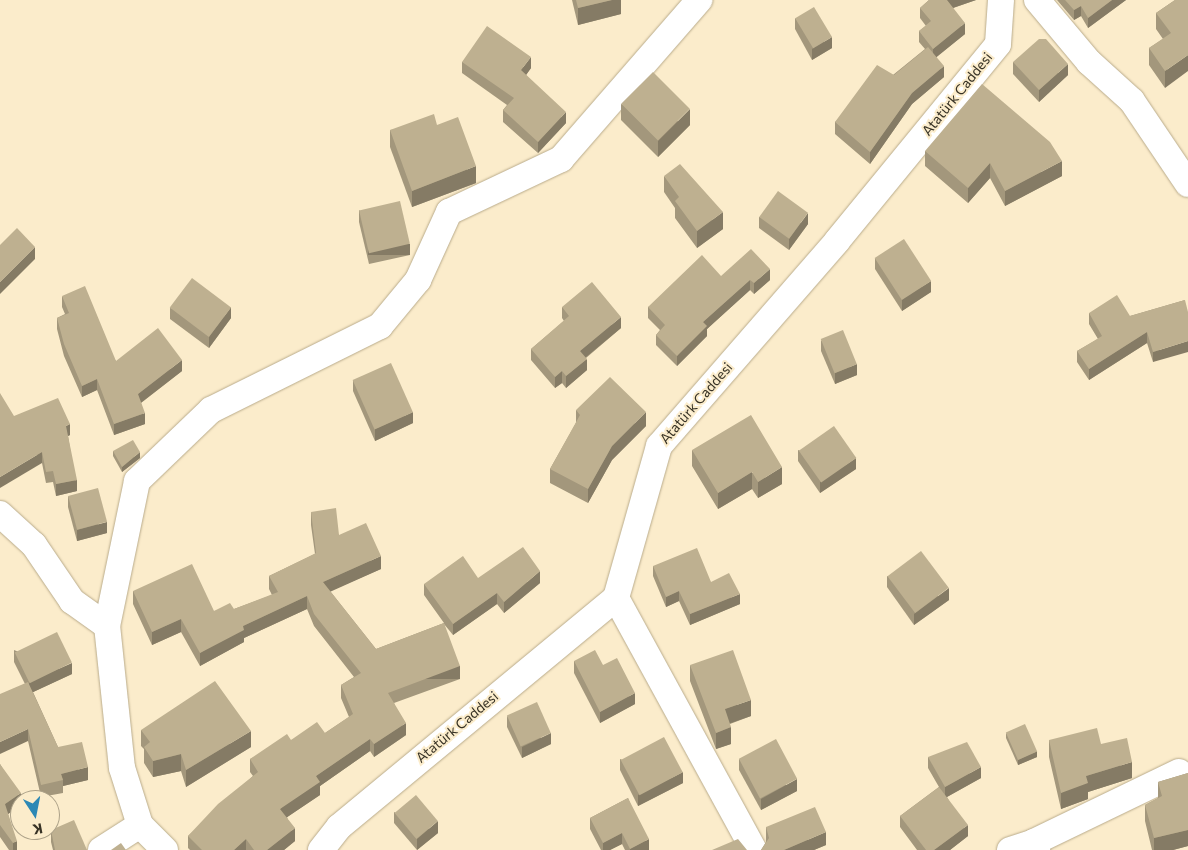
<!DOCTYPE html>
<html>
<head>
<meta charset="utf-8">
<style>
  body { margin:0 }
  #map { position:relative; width:1188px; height:850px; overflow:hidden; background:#fbeccb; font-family:Commissioner,sans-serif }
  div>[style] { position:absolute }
  .roads { filter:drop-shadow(0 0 1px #b9ab8b) drop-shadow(0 0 1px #b9ab8b) }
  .minor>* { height:26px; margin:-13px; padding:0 13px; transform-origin:13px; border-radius:13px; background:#fff }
  .wall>* { inset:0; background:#a3977c }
  .shaded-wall>* { inset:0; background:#857b65; transform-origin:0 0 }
  .building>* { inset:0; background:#beb090; transform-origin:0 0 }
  span { translate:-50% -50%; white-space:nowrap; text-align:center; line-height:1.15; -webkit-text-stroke:4px #fbeccb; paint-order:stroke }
  .street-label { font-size:14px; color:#373225 }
  .north { position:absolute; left:10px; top:790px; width:50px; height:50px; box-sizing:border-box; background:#fbeccb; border:1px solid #ada289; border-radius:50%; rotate:169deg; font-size:14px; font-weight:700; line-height:20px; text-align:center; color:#373225 }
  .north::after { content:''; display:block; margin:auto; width:18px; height:22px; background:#2c88b5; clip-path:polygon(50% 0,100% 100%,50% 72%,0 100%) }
</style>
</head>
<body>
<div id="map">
  <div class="roads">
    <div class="minor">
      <div style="left:1037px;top:0;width:81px;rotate:50deg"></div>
      <div style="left:1089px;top:62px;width:58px;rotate:42.2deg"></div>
      <div style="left:1132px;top:101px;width:100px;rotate:56deg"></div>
      <div style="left:0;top:514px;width:46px;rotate:42.4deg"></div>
      <div style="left:34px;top:545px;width:68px;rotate:55.8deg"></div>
      <div style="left:72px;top:601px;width:43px;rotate:35.5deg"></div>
      <div style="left:616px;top:598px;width:287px;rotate:61.3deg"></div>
      <div style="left:1034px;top:842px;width:161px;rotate:-25.8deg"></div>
      <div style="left:101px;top:850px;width:46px;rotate:-32.7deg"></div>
      <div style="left:165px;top:850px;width:35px;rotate:-135deg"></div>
      <div style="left:140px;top:825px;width:60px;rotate:-107.5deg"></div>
      <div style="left:122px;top:768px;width:143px;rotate:-96deg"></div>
      <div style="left:107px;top:626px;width:148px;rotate:-78.3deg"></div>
      <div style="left:137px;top:481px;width:103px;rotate:-43.8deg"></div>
      <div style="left:211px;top:410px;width:189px;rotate:-26.4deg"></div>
      <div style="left:380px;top:326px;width:60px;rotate:-50.4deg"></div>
      <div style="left:418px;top:280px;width:75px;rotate:-65.5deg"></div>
      <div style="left:449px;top:212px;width:124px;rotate:-25.3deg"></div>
      <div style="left:561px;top:159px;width:211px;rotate:-49deg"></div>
      <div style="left:321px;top:850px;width:29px;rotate:-52deg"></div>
      <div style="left:339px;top:827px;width:359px;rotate:-39.6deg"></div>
      <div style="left:616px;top:598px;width:158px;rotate:-74.2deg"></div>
      <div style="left:659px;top:446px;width:271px;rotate:-49deg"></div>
      <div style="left:837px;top:241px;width:254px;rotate:-50.7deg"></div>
      <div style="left:998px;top:44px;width:44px;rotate:-86.1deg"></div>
      <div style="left:1010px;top:850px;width:25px;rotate:-18deg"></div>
      <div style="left:1034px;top:842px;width:9px;rotate:69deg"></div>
    </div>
  </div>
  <div class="wall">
    <div style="clip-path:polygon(572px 0,621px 0,621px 14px,578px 25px)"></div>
    <div style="clip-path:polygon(929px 0,976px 0,953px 8px,965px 34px,936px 57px,944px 77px,912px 104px,870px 164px,835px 134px,835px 122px,925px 49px,919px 42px,919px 31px,926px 26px,920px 18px,920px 8px)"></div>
    <div style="clip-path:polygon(1057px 0,1126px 0,1088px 28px,1081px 16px,1074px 20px)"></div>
    <div style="clip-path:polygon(1175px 0,1165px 88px,1149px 65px,1149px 48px,1163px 39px,1156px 29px,1156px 13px)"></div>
    <div style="clip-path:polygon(795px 18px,832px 48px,812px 60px,795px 29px)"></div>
    <div style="clip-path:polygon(462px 62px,531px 68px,526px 75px,566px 123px,538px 153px,503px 122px,503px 110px,507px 105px,462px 73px)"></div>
    <div style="clip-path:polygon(1013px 62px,1068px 75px,1039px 102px,1013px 74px)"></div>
    <div style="clip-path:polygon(621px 104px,690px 125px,658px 157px,621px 120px)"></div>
    <div style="clip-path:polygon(437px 125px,476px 183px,412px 207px,390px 147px,390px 130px)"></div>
    <div style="clip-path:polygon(925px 151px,1062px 176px,1005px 206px,990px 178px,968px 203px,925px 166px)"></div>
    <div style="clip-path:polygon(664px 176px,723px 229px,697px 248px,675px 218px,675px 208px,664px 192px)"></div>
    <div style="clip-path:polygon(359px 210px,410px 255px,369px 264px,359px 222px)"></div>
    <div style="clip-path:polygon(759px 217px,808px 224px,789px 250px,759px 228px)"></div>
    <div style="clip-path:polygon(875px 258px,931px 292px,902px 311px,875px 269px)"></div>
    <div style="clip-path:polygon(721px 276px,770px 280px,754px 294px,750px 290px,707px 329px,707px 336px,677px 366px,656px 345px,656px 335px,660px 330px,648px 318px,648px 307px)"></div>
    <div style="clip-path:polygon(62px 296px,116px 361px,182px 371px,141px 403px,145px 424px,114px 435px,97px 390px,82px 397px,64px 356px,57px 329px,57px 318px,65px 314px,62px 307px)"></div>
    <div style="clip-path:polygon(1185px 300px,1153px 362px,1147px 343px,1089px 380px,1077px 362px,1077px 351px,1098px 339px,1089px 324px,1089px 313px,1130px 316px)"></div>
    <div style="clip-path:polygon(562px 307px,621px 328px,586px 358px,587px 370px,566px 388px,562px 383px,555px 388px,531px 360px,531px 349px,564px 321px,562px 318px)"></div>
    <div style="clip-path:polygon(170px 308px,231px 318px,209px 348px,170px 319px)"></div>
    <div style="clip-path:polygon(821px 340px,857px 375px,835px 384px,821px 351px)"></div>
    <div style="clip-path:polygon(353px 380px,413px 423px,375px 441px,353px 391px)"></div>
    <div style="clip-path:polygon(576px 410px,646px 426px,612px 460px,588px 503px,550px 483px,550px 469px,576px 423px)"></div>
    <div style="clip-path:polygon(14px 416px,70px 435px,68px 436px,77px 491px,56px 496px,53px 482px,46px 483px,42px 463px)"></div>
    <div style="clip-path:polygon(692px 450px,782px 484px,758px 498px,752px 489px,718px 509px,692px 466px)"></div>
    <div style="clip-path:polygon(798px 450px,856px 469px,820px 493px,798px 461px)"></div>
    <div style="clip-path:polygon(113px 451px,140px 458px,122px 472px,113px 456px)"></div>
    <div style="clip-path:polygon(68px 496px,107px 533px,77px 541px,68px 507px)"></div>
    <div style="clip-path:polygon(311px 512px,381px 569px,330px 591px,376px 649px,444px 623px,424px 595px,424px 584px,478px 578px,540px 583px,504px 613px,497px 604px,453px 635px,444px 624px,460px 679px,394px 703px,406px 735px,374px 757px,370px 751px,320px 786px,320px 795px,287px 817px,295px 841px,284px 850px,190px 850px,188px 848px,188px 836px,253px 776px,250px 772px,250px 759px,291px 740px,325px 733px,349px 717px,341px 698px,341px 685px,354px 677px,314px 626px,307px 609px,244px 638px,244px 642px,200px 666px,181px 632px,152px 645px,133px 604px,133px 591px,214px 611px,234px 609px,272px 595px,269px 589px,269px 576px,315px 554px,311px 525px)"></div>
    <div style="clip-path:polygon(653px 566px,711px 582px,740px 604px,690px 625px,679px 601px,666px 607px,653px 576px)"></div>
    <div style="clip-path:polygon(887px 576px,949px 600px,914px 625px,887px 587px)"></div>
    <div style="clip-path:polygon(14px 650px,72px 674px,33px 692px,58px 747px,88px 780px,63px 786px,63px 793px,41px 797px,28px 741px,25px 684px,14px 662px)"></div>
    <div style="clip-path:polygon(574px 661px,603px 665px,635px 704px,600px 723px,574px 673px)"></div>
    <div style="clip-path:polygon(690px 665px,751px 716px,730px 724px,731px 744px,716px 749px,690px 681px)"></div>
    <div style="clip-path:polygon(507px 716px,551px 744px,522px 758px,507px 727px)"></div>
    <div style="clip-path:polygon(141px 730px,251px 747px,186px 787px,181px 771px,153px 777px,144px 763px,144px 749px,141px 746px)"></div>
    <div style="clip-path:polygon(1006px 733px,1037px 757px,1018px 765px,1006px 738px)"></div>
    <div style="clip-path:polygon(1049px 740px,1101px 744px,1132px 778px,1088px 792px,1088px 799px,1061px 809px,1049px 757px)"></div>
    <div style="clip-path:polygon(928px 757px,981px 778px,947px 797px,968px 836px,950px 850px,917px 850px,900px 827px,900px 816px,939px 787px,928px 768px)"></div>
    <div style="clip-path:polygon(620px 759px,683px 783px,638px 806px,620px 770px)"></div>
    <div style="clip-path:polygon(739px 759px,797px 791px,761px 810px,739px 770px)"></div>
    <div style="clip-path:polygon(0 764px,21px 800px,20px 800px,20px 806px,8px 814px,17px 850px,9px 850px,0 837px)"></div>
    <div style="clip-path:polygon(1188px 773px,1188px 846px,1173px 850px,1152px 850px,1145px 821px,1145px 805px,1158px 798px,1158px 782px)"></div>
    <div style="clip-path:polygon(628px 798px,649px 850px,625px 850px,622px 844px,610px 850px,601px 850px,590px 829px,590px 818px)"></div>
    <div style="clip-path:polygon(394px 812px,438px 833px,417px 850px,394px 823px)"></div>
    <div style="clip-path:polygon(766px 827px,826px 845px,814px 850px,761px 850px,766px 842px)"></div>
    <div style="clip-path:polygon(51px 830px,87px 850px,53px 850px,51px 842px)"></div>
  </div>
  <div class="shaded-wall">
    <div style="clip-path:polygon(612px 0,621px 0,621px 14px,578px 25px,578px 8px)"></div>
    <div style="clip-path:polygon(947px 0,976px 0,947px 10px)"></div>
    <div style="clip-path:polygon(1112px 0,1126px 0,1088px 28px,1088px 18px)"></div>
    <div style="clip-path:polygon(1081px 6px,1081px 16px,1074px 20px,1074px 10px)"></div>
    <div style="clip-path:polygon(965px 23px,965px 34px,933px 60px,933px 49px)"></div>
    <div style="clip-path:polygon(832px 37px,832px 48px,812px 60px,812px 49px)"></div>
    <div style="clip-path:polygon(1188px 55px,1188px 71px,1165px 88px,1165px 71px)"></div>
    <div style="clip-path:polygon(531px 57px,531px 68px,521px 82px,521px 70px)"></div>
    <div style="clip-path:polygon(1068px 64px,1068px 75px,1039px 102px,1039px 90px)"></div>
    <div style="clip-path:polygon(944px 66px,944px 77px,912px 104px,870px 164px,870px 152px,912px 93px)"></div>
    <div style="clip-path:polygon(690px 109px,690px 125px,658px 157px,658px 141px)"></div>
    <div style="clip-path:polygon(566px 112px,566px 123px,538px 153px,538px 142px)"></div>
    <div style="clip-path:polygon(1062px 161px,1062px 176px,1005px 206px,1005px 191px)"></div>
    <div style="clip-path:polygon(990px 163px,990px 178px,968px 203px,968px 188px)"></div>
    <div style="clip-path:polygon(476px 166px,476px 183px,412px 207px,412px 191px)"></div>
    <div style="clip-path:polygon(723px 212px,723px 229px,697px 248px,697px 231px)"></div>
    <div style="clip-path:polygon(808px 213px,808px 224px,789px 250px,789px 239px)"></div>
    <div style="left:410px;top:244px;width:11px;height:42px;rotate:90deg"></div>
    <div style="clip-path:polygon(35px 247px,35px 259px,0 294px,0 282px)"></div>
    <div style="clip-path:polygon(770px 269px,770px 280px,754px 294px,754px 283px)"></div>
    <div style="clip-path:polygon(750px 280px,750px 290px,707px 329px,707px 336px,677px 366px,677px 356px,703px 322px)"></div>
    <div style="clip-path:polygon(931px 281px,931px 292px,902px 311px,902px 299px)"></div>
    <div style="clip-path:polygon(231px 307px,231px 318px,209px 348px,209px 337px)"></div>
    <div style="clip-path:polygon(621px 317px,621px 328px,580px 362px,580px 351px)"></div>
    <div style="clip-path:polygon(1147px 332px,1147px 343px,1089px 380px,1089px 369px)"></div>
    <div style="clip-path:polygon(1188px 341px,1188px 352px,1153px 362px,1153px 352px)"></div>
    <div style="clip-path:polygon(587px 359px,587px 370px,566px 388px,566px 376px)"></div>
    <div style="clip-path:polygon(182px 360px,182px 371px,138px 405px,138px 394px)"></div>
    <div style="clip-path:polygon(857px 364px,857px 375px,835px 384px,835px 373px)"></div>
    <div style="clip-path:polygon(562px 371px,562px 383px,555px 388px,555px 377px)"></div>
    <div style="clip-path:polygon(97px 379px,97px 390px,82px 397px,82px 386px)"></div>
    <div style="clip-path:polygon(413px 412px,413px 423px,375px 441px,375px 429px)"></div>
    <div style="clip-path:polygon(646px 412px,646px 426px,612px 460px,588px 503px,588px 489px,612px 446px)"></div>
    <div style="clip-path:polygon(145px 413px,145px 424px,114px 435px,114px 424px)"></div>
    <div style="clip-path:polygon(70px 424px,70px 435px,66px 437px,66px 426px)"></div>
    <div style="clip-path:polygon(42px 452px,42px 463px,0 488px,0 477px)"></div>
    <div style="clip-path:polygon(140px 452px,140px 458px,122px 472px,122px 467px)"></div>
    <div style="clip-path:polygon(856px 458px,856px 469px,820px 493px,820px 482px)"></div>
    <div style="clip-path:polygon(782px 467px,782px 484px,758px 498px,758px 482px)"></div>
    <div style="clip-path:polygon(752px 472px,752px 489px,718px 509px,718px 493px)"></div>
    <div style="clip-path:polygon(77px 480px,77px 491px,56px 496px,56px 484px)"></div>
    <div style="clip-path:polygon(107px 522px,107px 533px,77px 541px,77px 530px)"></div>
    <div style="clip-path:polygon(381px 556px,381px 569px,323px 595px,323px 582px)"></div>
    <div style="clip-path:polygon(540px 571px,540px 583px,504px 613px,504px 602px)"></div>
    <div style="clip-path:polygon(949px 588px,949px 600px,914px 625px,914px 614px)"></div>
    <div style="clip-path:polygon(679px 591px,679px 601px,666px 607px,666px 597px)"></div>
    <div style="clip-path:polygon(497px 593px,497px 604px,453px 635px,453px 624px)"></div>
    <div style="clip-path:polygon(740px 594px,740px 604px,690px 625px,690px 614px)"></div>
    <div style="clip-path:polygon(307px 596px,307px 609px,244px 638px,244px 642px,200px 666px,200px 653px,243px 626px)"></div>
    <div style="clip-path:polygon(181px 619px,181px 632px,152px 645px,152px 632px)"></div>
    <div style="clip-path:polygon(72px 663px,72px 674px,29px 694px,29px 682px)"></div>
    <div style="left:460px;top:666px;width:13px;height:77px;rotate:90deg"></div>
    <div style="clip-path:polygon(635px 693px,635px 704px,600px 723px,600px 712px)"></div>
    <div style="clip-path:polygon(751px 700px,751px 716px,725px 725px,725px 709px)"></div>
    <div style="clip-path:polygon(406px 723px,406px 735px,374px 757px,374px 744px)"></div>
    <div style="clip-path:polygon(731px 727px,731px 744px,716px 749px,716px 733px)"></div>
    <div style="clip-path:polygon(28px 729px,28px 741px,0 754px,0 742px)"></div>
    <div style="clip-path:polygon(251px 731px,251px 747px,186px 787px,186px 770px)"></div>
    <div style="clip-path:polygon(551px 733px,551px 744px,522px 758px,522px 747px)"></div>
    <div style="clip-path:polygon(370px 739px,370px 751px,320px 786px,320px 795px,280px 822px,280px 809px,316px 776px)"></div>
    <div style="clip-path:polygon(1037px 751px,1037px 757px,1018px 765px,1018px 760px)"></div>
    <div style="clip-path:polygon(181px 754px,181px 771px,153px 777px,153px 761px)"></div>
    <div style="clip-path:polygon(1132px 762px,1132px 778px,1088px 792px,1088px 799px,1061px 809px,1061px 793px,1086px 776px)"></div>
    <div style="clip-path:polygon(88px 767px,88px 780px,63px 786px,63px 780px,61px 774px)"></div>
    <div style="clip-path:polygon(981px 767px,981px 778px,945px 798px,945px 787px)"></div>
    <div style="clip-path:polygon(683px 772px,683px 783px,638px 806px,638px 795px)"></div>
    <div style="clip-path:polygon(797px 779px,797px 791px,761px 810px,761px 799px)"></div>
    <div style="clip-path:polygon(21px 793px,21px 800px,20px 800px,20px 806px,5px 816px,5px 804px)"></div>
    <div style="clip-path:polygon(438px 821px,438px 833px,417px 850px,417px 839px)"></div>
    <div style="clip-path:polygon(968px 825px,968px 836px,950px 850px,934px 850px)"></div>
    <div style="clip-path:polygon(295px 828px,295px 841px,284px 850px,267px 850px)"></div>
    <div style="clip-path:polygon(1188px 830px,1188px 846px,1173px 850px,1154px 850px,1154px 838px)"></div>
    <div style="clip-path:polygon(826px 832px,826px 845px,814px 850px,784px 850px)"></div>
    <div style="clip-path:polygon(622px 833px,622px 844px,610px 850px,603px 850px,603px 843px)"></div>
    <div style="clip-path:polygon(246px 839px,246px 850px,234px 850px)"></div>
    <div style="clip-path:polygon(649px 839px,649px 850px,630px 850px,630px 849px)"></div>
    <div style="clip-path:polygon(17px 841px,17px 850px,13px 850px,13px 843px)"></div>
  </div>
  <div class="building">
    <div style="clip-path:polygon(576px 0,612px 0,578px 8px)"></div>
    <div style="clip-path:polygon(929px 0,947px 0,965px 23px,933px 49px,919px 31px,931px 21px,920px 8px)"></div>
    <div style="clip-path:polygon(1065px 0,1112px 0,1088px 18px,1081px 6px,1074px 10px)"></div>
    <div style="clip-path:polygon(1175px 0,1188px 0,1188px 55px,1165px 71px,1149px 48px,1171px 33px,1156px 13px)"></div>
    <div style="left:814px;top:7px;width:35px;height:22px;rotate:59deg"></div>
    <div style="clip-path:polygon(487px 26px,531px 57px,521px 70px,566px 112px,538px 142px,503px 110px,514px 98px,462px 62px)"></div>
    <div style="clip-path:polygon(1039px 39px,1046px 39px,1068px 64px,1039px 90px,1013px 62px)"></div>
    <div style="clip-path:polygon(928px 47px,944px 66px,912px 93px,870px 152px,835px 122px,877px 65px,894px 75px)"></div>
    <div style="left:653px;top:72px;width:52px;height:45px;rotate:45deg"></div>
    <div style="clip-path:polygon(982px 84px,1050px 142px,1062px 161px,1005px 191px,990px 163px,968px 188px,925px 151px)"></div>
    <div style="clip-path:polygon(434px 114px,437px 125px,458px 117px,476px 166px,412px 191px,390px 130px)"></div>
    <div style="clip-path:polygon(680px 164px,723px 212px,697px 231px,675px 201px,679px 197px,664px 176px)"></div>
    <div style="left:778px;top:191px;width:37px;height:32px;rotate:36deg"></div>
    <div style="left:400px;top:201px;width:44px;height:42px;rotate:77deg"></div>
    <div style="clip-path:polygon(17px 228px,35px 247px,0 282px,0 245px)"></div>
    <div style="left:904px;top:239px;width:50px;height:35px;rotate:57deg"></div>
    <div style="clip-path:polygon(751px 249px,770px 269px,754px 283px,750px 280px,703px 322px,707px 326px,677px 356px,656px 335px,665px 325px,648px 307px,702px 255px,721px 276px)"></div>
    <div style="left:192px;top:278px;width:49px;height:37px;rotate:37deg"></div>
    <div style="clip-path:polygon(592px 282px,621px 317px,580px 351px,587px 359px,566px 376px,562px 371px,555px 377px,531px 349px,569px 316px,562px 307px)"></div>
    <div style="clip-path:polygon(85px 286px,116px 361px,158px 328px,182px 360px,138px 394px,145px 413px,114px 424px,97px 379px,82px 386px,64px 344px,57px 318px,69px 313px,62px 296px)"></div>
    <div style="clip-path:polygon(1117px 295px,1130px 316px,1185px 300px,1188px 312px,1188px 341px,1153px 352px,1147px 332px,1089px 369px,1077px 351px,1102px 336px,1089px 313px)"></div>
    <div style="left:843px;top:330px;width:37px;height:24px;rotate:68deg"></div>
    <div style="left:391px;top:363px;width:54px;height:42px;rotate:66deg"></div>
    <div style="clip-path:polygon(610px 377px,646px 412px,612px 446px,588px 489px,550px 469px,580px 415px,576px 410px)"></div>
    <div style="clip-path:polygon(0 393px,14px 416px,58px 398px,70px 424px,66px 426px,77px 480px,56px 484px,53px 471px,46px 472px,42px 452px,0 477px)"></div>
    <div style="clip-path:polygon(751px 415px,782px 467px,758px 482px,752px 472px,718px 493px,692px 450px)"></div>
    <div style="left:834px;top:426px;width:39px;height:43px;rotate:55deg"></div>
    <div style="clip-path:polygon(133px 440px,140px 452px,122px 467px,113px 451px)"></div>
    <div style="left:98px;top:488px;width:35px;height:31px;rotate:75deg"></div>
    <div style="clip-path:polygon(336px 508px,339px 535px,366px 523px,381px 556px,323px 582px,376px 649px,444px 623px,460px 666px,388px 693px,406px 723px,374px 744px,370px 739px,316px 776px,320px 782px,280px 809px,295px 828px,267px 850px,254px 850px,246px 839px,234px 850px,202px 850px,188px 836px,218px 804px,258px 772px,250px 759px,287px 734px,291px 740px,317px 722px,325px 733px,353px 714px,341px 685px,361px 673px,314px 614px,307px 596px,243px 626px,244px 630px,200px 653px,181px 619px,152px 632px,133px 591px,192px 564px,214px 611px,230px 603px,234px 609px,278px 592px,269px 576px,316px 553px,311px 512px)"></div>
    <div style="clip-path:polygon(523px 547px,540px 571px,504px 602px,497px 593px,453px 624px,424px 584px,463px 556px,478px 578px)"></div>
    <div style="clip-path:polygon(697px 548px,711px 582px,729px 573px,740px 594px,690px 614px,679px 591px,666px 597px,653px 566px)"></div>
    <div style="left:921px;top:551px;width:46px;height:42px;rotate:53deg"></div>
    <div style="left:57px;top:632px;width:34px;height:47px;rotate:64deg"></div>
    <div style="clip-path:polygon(595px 650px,603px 665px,617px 658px,635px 693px,600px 712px,574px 661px)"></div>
    <div style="clip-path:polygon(733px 650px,751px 700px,725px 709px,731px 727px,716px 733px,690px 665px)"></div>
    <div style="clip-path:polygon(215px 681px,251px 731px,186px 770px,181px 754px,153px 761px,144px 747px,150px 742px,141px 730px)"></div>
    <div style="clip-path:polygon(28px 682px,58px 747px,82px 742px,88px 767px,61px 774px,63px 780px,41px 785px,28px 729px,0 742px,0 694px)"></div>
    <div style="left:537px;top:702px;width:34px;height:33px;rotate:66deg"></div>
    <div style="left:1025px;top:724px;width:30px;height:21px;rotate:66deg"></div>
    <div style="clip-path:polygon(1097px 728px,1101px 744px,1127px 738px,1132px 762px,1086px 776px,1088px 783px,1061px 793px,1049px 740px)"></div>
    <div style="left:664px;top:737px;width:40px;height:49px;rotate:62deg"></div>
    <div style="left:776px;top:739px;width:45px;height:42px;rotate:62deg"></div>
    <div style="clip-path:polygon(967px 742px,981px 767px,945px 787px,928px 757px)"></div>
    <div style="clip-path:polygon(0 764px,21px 793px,5px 804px,17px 841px,13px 843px,0 825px)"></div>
    <div style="clip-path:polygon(1188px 773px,1188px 830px,1154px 838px,1145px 805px,1162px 796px,1158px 782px)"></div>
    <div style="clip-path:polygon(939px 787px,968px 825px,934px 850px,926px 850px,900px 816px)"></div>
    <div style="left:416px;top:795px;width:34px;height:28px;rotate:50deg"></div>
    <div style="clip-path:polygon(628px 798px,649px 839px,630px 849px,622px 833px,603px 843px,590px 818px)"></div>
    <div style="clip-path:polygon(815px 807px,826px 832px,784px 850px,761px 850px,769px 838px,766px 827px)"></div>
    <div style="clip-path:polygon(74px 820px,87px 850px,55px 850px,51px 830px)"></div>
    <div style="clip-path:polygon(738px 839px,747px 850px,748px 850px,712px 850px)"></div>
    <div style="clip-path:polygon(121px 843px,126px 850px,111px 850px)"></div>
  </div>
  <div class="street-label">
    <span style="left:957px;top:94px;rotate:-51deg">Atatürk Caddesi</span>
    <span style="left:696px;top:403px;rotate:-49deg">Atatürk Caddesi</span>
    <span style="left:457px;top:727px;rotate:-40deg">Atatürk Caddesi</span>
  </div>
  <div class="north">K</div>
</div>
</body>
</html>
